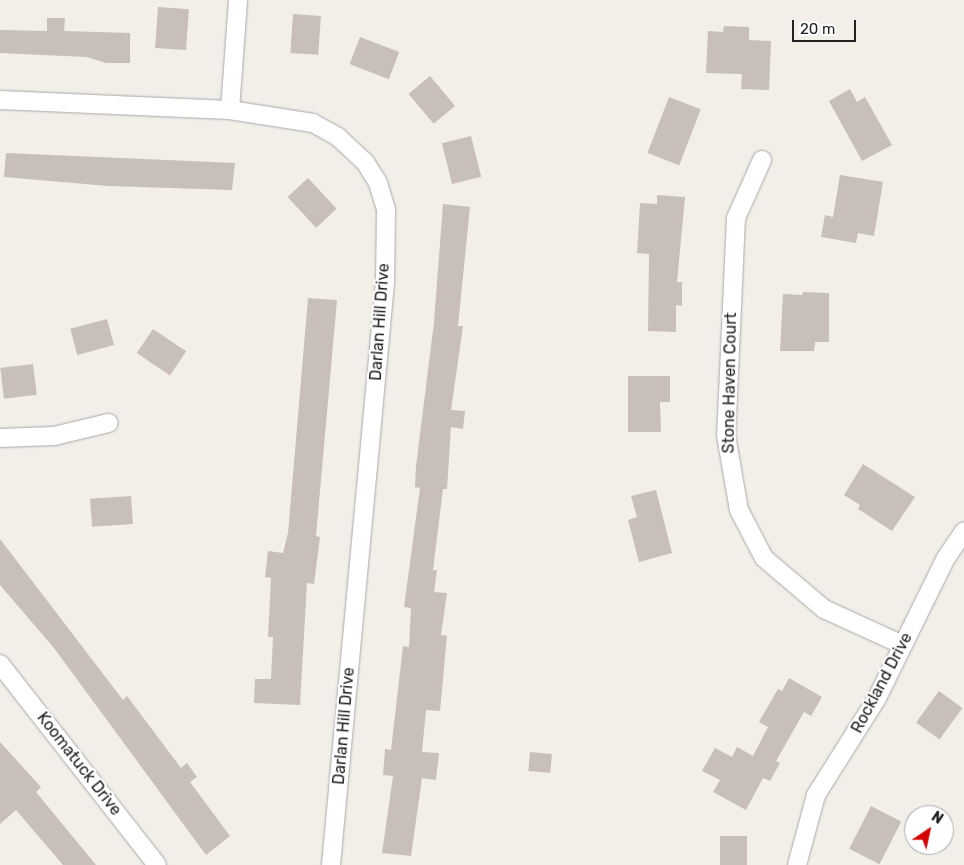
<!DOCTYPE html>
<html>
<head>
<meta charset="utf-8">
<style>
  body { margin:0 }
  #map { position:relative; width:964px; height:865px; overflow:hidden; background:#f2efe9; font-family:Rubik,sans-serif }
  div>[style] { position:absolute }
  .building>* { inset:0; background:#c7bfb8; transform-origin:0 0 }
  .roads { filter:drop-shadow(0 0 1px #a9a9a9) drop-shadow(0 0 1px #a9a9a9) }
  .street>* { height:18px; margin:-9px; padding:0 9px; transform-origin:9px; border-radius:9px; background:#fff }
  span { translate:-50% -50%; white-space:nowrap; text-align:center; line-height:1.15; -webkit-text-stroke:4.5px #fff; paint-order:stroke }
  .street-label { font-size:16px; color:#222 }
  .north { position:absolute; left:904px; top:805px; width:50px; height:50px; box-sizing:border-box; background:#fff; border:1px solid #a7a7a7; border-radius:50%; rotate:34deg; font-size:14px; font-weight:700; line-height:20px; text-align:center; color:#222 }
  .north::after { content:''; display:block; margin:auto; width:18px; height:22px; background:#d40000; clip-path:polygon(50% 0,100% 100%,50% 72%,0 100%) }
  .scale { position:absolute; left:792px; top:20px; width:64px; height:22px; box-sizing:border-box; border:2px solid #222; border-top:0; padding-left:6px; font-size:15px; line-height:18px; white-space:nowrap; color:#222; -webkit-text-stroke:4px #fff; paint-order:stroke }
</style>
</head>
<body>
<div id="map">
  <div class="building">
    <div style="left:158px;top:7px;width:31px;height:41px;rotate:4deg"></div>
    <div style="left:293px;top:14px;width:28px;height:39px;rotate:4deg"></div>
    <div style="clip-path:polygon(47px 18px,65px 18px,64px 31px,130px 33px,130px 63px,106px 63px,87px 57px,0 53px,0 30px,47px 31px)"></div>
    <div style="clip-path:polygon(724px 26px,749px 27px,749px 40px,771px 41px,769px 90px,741px 89px,742px 74px,706px 73px,708px 31px,723px 32px)"></div>
    <div style="left:360px;top:37px;width:42px;height:29px;rotate:21deg"></div>
    <div style="left:430px;top:76px;width:39px;height:28px;rotate:50deg"></div>
    <div style="clip-path:polygon(850px 89px,857px 102px,865px 97px,892px 145px,862px 161px,829px 101px)"></div>
    <div style="left:669px;top:97px;width:34px;height:60px;rotate:21deg"></div>
    <div style="left:471px;top:136px;width:42px;height:30px;rotate:76deg"></div>
    <div style="clip-path:polygon(6px 153px,235px 163px,232px 190px,108px 186px,4px 177px)"></div>
    <div style="clip-path:polygon(840px 175px,883px 182px,874px 236px,858px 233px,856px 243px,821px 237px,825px 215px,833px 217px)"></div>
    <div style="left:308px;top:178px;width:42px;height:28px;rotate:47deg"></div>
    <div style="clip-path:polygon(657px 195px,685px 197px,677px 282px,682px 282px,682px 306px,676px 305px,676px 332px,648px 331px,649px 254px,637px 253px,640px 203px,657px 204px)"></div>
    <div style="clip-path:polygon(443px 204px,470px 207px,458px 326px,463px 326px,451px 410px,465px 411px,463px 429px,451px 427px,447px 489px,443px 489px,433px 570px,437px 570px,434px 592px,447px 593px,441px 635px,447px 636px,440px 711px,426px 710px,422px 752px,439px 753px,436px 780px,422px 778px,411px 856px,382px 853px,393px 776px,383px 775px,385px 749px,391px 750px,403px 646px,409px 647px,411px 608px,404px 607px,420px 488px,415px 487px,416px 466px,434px 322px)"></div>
    <div style="clip-path:polygon(803px 292px,829px 293px,829px 342px,815px 342px,814px 351px,780px 351px,783px 294px,802px 295px)"></div>
    <div style="clip-path:polygon(308px 298px,337px 300px,316px 536px,320px 537px,314px 584px,307px 583px,300px 705px,254px 703px,255px 679px,271px 679px,273px 637px,268px 637px,271px 578px,265px 577px,268px 551px,283px 553px,288px 533px)"></div>
    <div style="left:107px;top:319px;width:27px;height:38px;rotate:75deg"></div>
    <div style="left:153px;top:329px;width:40px;height:29px;rotate:34deg"></div>
    <div style="left:33px;top:364px;width:31px;height:33px;rotate:83deg"></div>
    <div style="clip-path:polygon(628px 376px,670px 376px,670px 402px,660px 402px,661px 432px,628px 432px)"></div>
    <div style="clip-path:polygon(863px 464px,915px 497px,892px 531px,858px 509px,860px 505px,844px 495px)"></div>
    <div style="clip-path:polygon(656px 490px,672px 553px,639px 562px,628px 520px,637px 517px,631px 496px)"></div>
    <div style="left:131px;top:496px;width:28px;height:41px;rotate:86deg"></div>
    <div style="clip-path:polygon(0 539px,123px 700px,127px 696px,181px 768px,187px 763px,197px 777px,190px 782px,230px 836px,206px 855px,54px 648px,0 585px)"></div>
    <div style="clip-path:polygon(789px 678px,822px 697px,811px 716px,804px 712px,776px 761px,780px 763px,770px 781px,763px 778px,746px 810px,713px 792px,720px 780px,702px 771px,715px 748px,732px 757px,737px 747px,753px 756px,768px 727px,759px 722px,778px 689px,782px 691px)"></div>
    <div style="left:939px;top:691px;width:29px;height:39px;rotate:36deg"></div>
    <div style="clip-path:polygon(0 742px,41px 787px,36px 792px,96px 865px,63px 865px,16px 810px,0 824px)"></div>
    <div style="left:530px;top:752px;width:22px;height:19px;rotate:5deg"></div>
    <div style="left:871px;top:806px;width:34px;height:48px;rotate:27deg"></div>
    <div style="left:720px;top:836px;width:27px;height:29px"></div>
  </div>
  <div class="roads">
    <div class="street">
      <div style="left:0;top:100px;width:230px;rotate:2.5deg"></div>
      <div style="left:230px;top:110px;width:84px;rotate:8.9deg"></div>
      <div style="left:313px;top:123px;width:29px;rotate:29deg"></div>
      <div style="left:338px;top:137px;width:37px;rotate:43deg"></div>
      <div style="left:365px;top:162px;width:25px;rotate:58deg"></div>
      <div style="left:378px;top:183px;width:28px;rotate:73deg"></div>
      <div style="left:386px;top:210px;width:73px;rotate:90.8deg"></div>
      <div style="left:385px;top:283px;width:584px;rotate:95.3deg"></div>
      <div style="left:230px;top:110px;width:110px;rotate:-85.8deg"></div>
      <div style="left:762px;top:160px;width:64px;rotate:114.1deg"></div>
      <div style="left:736px;top:218px;width:217px;rotate:92.6deg"></div>
      <div style="left:726px;top:435px;width:76px;rotate:80.2deg"></div>
      <div style="left:739px;top:510px;width:54px;rotate:62.5deg"></div>
      <div style="left:764px;top:558px;width:79px;rotate:40.4deg"></div>
      <div style="left:824px;top:609px;width:87px;rotate:24.5deg"></div>
      <div style="left:0;top:438px;width:54px;rotate:-2.1deg"></div>
      <div style="left:54px;top:436px;width:56px;rotate:-13.5deg"></div>
      <div style="left:0;top:664px;width:255px;rotate:52deg"></div>
      <div style="left:797px;top:865px;width:73px;rotate:-74.8deg"></div>
      <div style="left:816px;top:795px;width:115px;rotate:-57.8deg"></div>
      <div style="left:877px;top:698px;width:156px;rotate:-63.8deg"></div>
      <div style="left:946px;top:558px;width:32px;rotate:-56deg"></div>
    </div>
  </div>
  <div class="street-label">
    <span style="left:380px;top:322px;rotate:-86deg">Darlan Hill Drive</span>
    <span style="left:730px;top:383px;rotate:-89deg">Stone Haven Court</span>
    <span style="left:882px;top:683px;rotate:-62deg">Rockland Drive</span>
    <span style="left:344px;top:726px;rotate:-85deg">Darlan Hill Drive</span>
    <span style="left:79px;top:764px;rotate:52deg">Koomatuck Drive</span>
  </div>
  <div class="north">N</div>
  <div class="scale">20 m</div>
</div>
</body>
</html>
